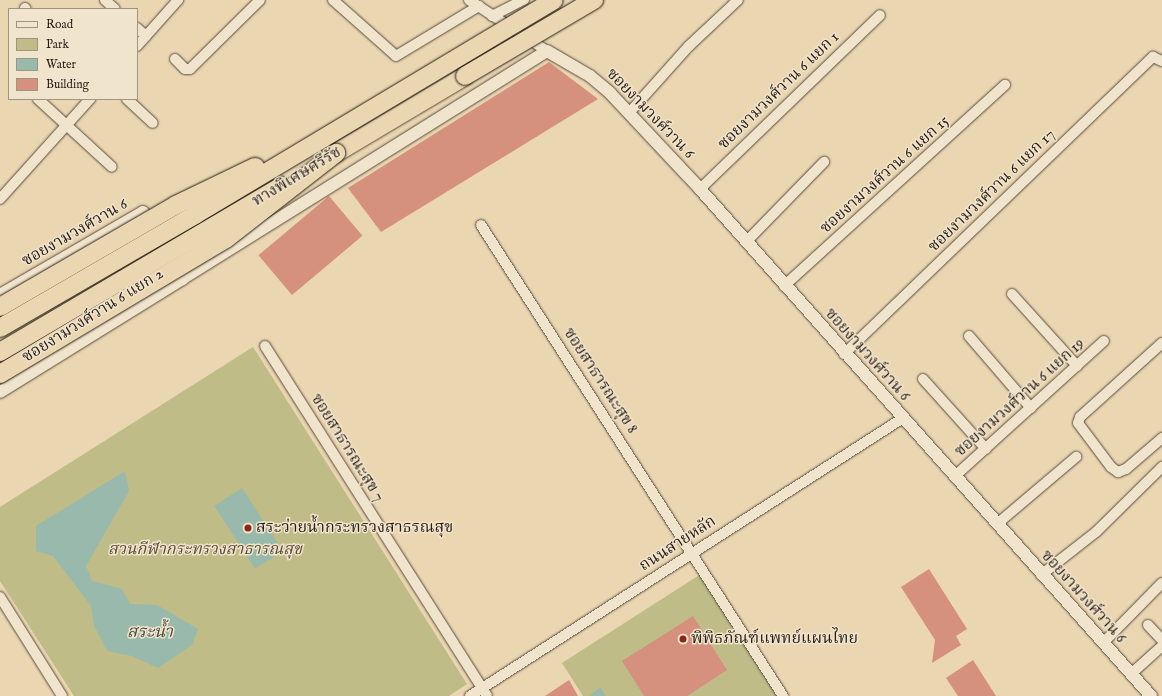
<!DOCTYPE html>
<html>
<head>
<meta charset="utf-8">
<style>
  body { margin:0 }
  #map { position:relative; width:1162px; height:696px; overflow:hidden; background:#ead6b1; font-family:"IM FELL English","Noto Serif Thai",serif }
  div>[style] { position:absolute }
  .green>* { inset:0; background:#bfbc87 }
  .water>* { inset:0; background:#98b9ab; transform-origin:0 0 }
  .building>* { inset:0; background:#d6907e; transform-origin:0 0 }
  .roads { filter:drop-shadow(0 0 1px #584b3d) drop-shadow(0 0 1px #584b3d) }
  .minor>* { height:10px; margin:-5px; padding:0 5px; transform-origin:5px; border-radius:5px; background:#f1e4cc }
  .tertiary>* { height:12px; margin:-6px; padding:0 6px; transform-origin:6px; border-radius:6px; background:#f1e4cc }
  .motorway>* { height:18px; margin:-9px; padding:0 9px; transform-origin:9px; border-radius:9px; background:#ead6b1 }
  .bridges { filter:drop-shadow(0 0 1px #271d16) drop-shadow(0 0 1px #271d16) }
  .motorway-bridge>* { height:18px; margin:-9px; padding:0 9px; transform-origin:9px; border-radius:9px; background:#ead6b1 }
  .dots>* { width:11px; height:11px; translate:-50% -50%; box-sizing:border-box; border:2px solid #f1e4cc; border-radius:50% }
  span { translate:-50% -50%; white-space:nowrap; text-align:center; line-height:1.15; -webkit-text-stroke:3px #f1e4cc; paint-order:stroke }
  .street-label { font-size:16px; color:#271d16 }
  .poi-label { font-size:16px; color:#271d16 }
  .left { translate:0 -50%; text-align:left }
  .park-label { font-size:16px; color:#554d38; font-style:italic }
  .water-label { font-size:17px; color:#494c43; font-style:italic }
  .legend { position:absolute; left:8px; top:8px; width:130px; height:92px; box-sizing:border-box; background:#f1e4cc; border:1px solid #a09483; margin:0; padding:5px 7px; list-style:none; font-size:12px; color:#271d16 }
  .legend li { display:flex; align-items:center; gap:8px; height:20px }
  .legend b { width:20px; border:1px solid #a09483 }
</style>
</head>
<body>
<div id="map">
  <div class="green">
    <div style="clip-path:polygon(253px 347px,467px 684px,449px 696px,74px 696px,0 581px,0 507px)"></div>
    <div style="clip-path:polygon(701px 574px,780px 696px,583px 696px,562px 663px)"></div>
  </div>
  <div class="water">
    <div style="clip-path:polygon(125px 471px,129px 491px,86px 566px,92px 581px,122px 589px,130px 604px,157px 605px,198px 629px,192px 645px,158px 668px,132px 656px,107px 651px,94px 625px,91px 606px,53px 556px,36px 551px,36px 526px)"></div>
    <div style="left:242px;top:488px;width:75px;height:33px;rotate:57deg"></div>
    <div style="clip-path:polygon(600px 687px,606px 696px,590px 696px)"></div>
  </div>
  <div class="building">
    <div style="clip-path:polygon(549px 62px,598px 99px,381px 232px,348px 188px)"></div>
    <div style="left:329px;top:196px;width:52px;height:92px;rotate:50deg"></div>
    <div style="clip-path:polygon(929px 569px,967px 629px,956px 636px,961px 645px,932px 663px,935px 640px,901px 587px)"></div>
    <div style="clip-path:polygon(693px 616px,727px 670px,687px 696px,644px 696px,622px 661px)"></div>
    <div style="clip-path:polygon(973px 660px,996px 696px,958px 696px,946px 678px)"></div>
    <div style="clip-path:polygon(569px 680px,578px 696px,545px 696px)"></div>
  </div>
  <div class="roads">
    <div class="minor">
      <div style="left:105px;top:0;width:13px;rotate:42deg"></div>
      <div style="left:333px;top:0;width:84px;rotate:41.6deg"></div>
      <div style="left:396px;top:56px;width:97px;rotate:-31.1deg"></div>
      <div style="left:469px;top:0;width:93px;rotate:33.2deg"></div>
      <div style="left:25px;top:8px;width:1px;rotate:45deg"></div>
      <div style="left:492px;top:16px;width:36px;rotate:-27deg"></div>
      <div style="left:137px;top:28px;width:12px;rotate:42deg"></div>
      <div style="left:137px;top:46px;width:62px;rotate:-48.3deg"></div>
      <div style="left:175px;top:59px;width:14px;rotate:45deg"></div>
      <div style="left:185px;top:69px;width:5px"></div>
      <div style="left:190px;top:69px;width:98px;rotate:-44.6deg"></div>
      <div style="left:38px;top:99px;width:100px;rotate:42.6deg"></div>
      <div style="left:127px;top:99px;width:35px;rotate:43deg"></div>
      <div style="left:629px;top:113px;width:90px;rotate:-48.2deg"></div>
      <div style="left:689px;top:46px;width:67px;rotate:-43.2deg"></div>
      <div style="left:700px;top:189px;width:250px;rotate:-44deg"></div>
      <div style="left:0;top:199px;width:135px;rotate:-48deg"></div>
      <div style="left:481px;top:225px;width:560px;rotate:57.33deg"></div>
      <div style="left:746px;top:242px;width:112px;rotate:-45.7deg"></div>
      <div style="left:784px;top:286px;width:299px;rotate:-42.3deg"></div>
      <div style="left:1012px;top:294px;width:97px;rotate:47.9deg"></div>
      <div style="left:969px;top:336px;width:95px;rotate:49.3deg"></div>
      <div style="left:1162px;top:343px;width:110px;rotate:137.9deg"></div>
      <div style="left:1080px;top:417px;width:6px;rotate:108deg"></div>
      <div style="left:1078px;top:423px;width:55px;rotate:53.1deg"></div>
      <div style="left:1111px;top:467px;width:9px;rotate:36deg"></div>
      <div style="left:1118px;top:472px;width:9px;rotate:-21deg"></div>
      <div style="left:1126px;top:469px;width:48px;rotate:-40.7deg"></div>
      <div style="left:265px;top:346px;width:414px;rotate:57.6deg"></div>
      <div style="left:844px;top:354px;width:429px;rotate:-43.9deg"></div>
      <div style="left:1153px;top:57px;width:10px;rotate:24deg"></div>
      <div style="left:923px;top:379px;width:94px;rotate:48deg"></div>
      <div style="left:955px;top:476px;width:201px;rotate:-42.2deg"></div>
      <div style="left:997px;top:524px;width:104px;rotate:-40.3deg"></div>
      <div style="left:1041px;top:575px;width:70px;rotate:-38deg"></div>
      <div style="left:1096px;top:532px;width:93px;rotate:-44.6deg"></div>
      <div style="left:0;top:597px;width:117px;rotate:57.9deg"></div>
      <div style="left:1148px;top:625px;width:21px;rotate:47deg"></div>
      <div style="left:1103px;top:643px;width:84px;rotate:-45.5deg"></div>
      <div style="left:1131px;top:674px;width:42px;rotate:-42.1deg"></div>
      <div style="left:470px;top:696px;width:515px;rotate:-32.7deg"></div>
    </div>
    <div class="tertiary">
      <div style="left:0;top:295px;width:165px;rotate:-30.1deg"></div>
      <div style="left:143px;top:212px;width:78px;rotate:59.8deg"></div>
      <div style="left:182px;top:279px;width:430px;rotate:-32deg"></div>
      <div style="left:547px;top:51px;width:50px;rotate:30.2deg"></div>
      <div style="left:590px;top:76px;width:26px;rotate:40deg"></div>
      <div style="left:610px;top:93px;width:132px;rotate:46.8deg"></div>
      <div style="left:700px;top:189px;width:679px;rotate:48.35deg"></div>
      <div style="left:0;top:392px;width:214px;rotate:-31.8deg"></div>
    </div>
    <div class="motorway">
      <div style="left:336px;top:153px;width:150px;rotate:-30.8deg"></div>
    </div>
  </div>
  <div class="bridges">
    <div class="motorway-bridge">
      <div style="left:465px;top:76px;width:150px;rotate:-30.5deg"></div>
      <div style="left:0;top:307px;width:203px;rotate:-30.1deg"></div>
      <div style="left:176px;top:205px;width:88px;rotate:-25.7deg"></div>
      <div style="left:0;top:328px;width:225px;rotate:-30.1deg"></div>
      <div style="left:195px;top:215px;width:418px;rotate:-30.9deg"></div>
      <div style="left:0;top:352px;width:327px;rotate:-30.5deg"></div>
      <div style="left:0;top:374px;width:263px;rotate:-30.9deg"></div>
      <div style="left:226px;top:239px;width:140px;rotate:-38deg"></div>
    </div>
  </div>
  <div class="dots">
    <div style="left:248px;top:528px;background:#8f2418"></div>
    <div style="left:683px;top:639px;background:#8f2418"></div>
  </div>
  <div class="street-label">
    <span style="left:779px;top:91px;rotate:-44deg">ซอยงามวงศ์วาน 6 แยก 1</span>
    <span style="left:650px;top:114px;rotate:46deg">ซอยงามวงศ์วาน 6</span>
    <span style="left:885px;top:175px;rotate:-42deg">ซอยงามวงศ์วาน 6 แยก 15</span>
    <span style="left:297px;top:177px;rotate:-31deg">ทางพิเศษศรีรัช</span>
    <span style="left:992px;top:191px;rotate:-44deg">ซอยงามวงศ์วาน 6 แยก 17</span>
    <span style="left:75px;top:233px;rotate:-30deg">ซอยงามวงศ์วาน 6</span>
    <span style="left:93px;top:316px;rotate:-32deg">ซอยงามวงศ์วาน 6 แยก 2</span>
    <span style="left:867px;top:355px;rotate:48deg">ซอยงามวงศ์วาน 6</span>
    <span style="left:600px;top:381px;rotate:57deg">ซอยสาธารณะสุข 8</span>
    <span style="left:1020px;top:398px;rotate:-42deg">ซอยงามวงศ์วาน 6 แยก 19</span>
    <span style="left:347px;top:448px;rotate:58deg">ซอยสาธารณะสุข 7</span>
    <span style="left:678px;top:544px;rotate:-33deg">ถนนสายหลัก</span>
    <span style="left:1083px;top:597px;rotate:48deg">ซอยงามวงศ์วาน 6</span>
  </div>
  <div class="poi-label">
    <span class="left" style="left:256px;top:528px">สระว่ายน้ำกระทรวงสาธรณสุข</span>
    <span class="left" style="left:691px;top:639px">พิพิธภัณฑ์แพทย์แผนไทย</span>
  </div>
  <div class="park-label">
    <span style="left:205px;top:550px">สวนกีฬากระทรวงสาธารณสุข</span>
  </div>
  <div class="water-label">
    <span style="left:150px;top:633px">สระน้ำ</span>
  </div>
  <ul class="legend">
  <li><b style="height:5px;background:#f1e4cc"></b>Road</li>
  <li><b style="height:11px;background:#bfbc87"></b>Park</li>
  <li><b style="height:11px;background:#98b9ab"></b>Water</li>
  <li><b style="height:11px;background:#d6907e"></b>Building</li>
  </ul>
</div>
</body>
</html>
